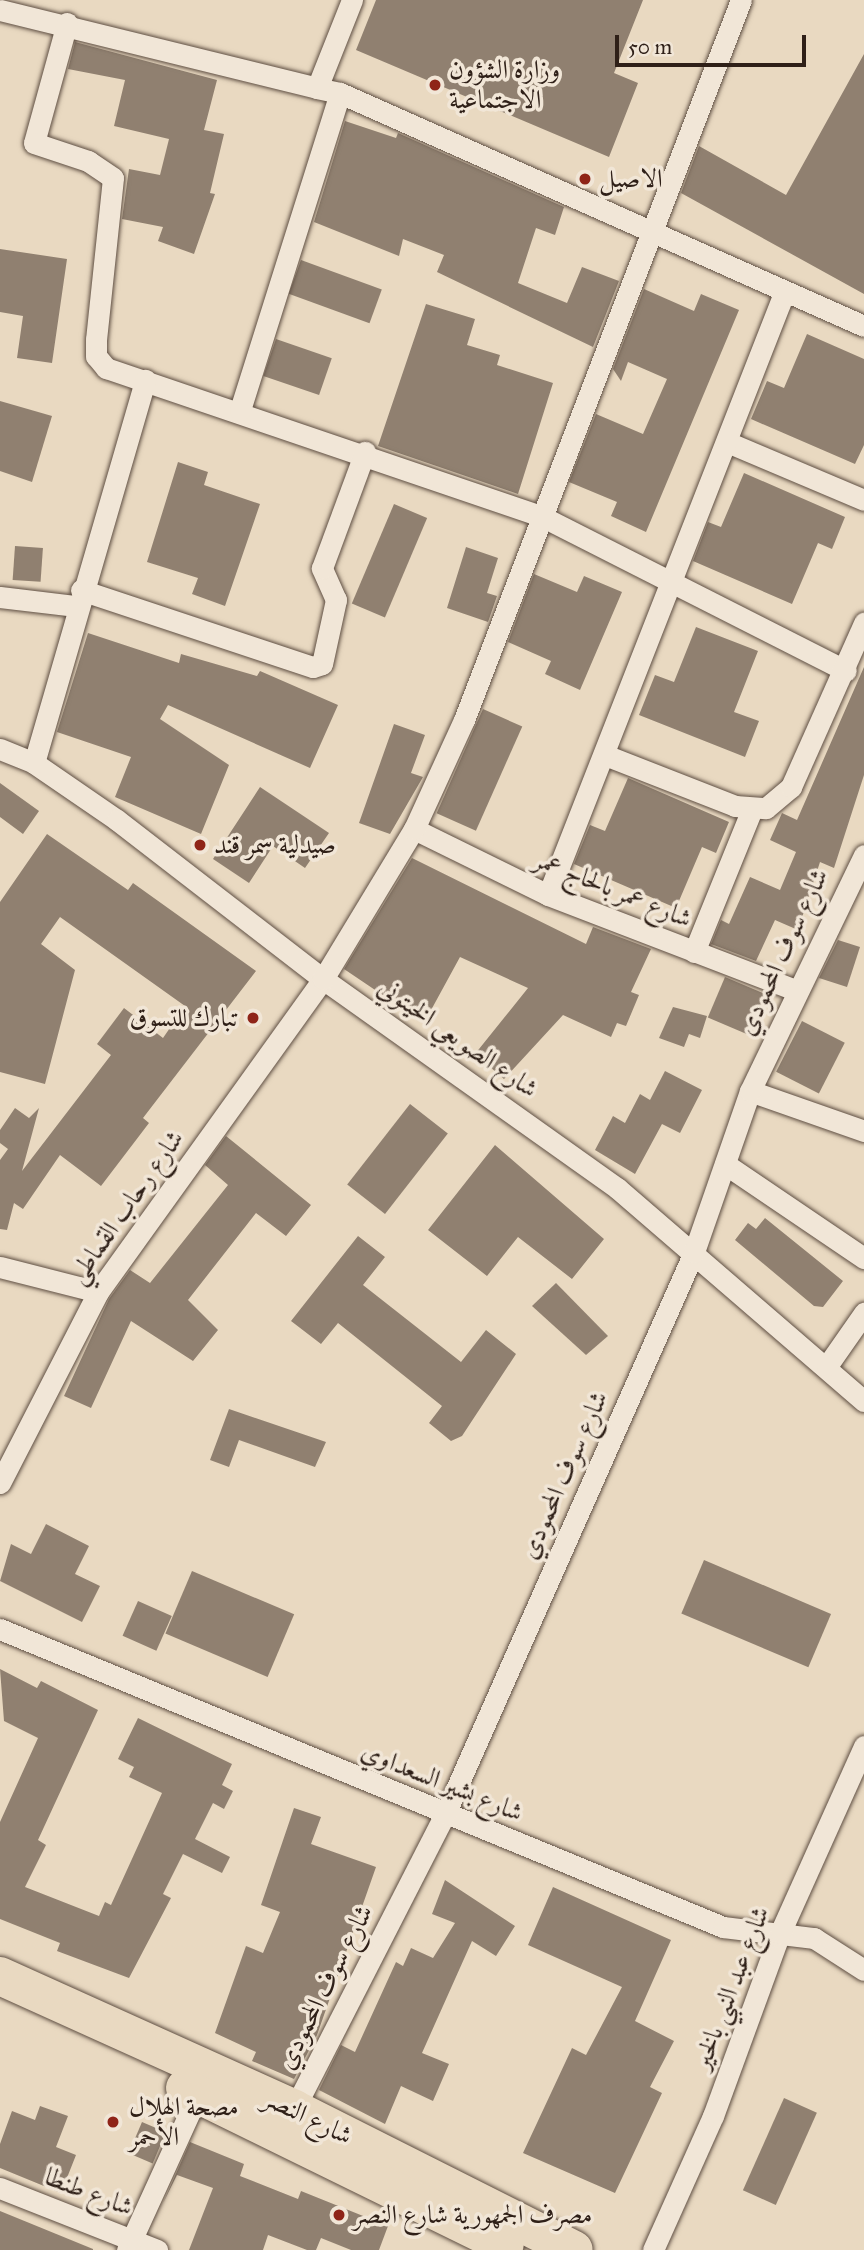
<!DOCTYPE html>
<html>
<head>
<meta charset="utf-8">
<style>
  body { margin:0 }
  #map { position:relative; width:864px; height:2250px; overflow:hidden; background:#e9d9c1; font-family:"IM FELL Great Primer",Amiri,serif }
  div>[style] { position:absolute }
  .building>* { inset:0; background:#908070; transform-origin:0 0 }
  .roads { filter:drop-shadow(0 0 2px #5e4e42) drop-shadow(0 0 2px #5e4e42) }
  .street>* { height:21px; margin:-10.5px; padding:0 10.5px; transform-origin:10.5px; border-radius:10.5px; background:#f1e6d7 }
  .highway>* { height:38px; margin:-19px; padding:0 19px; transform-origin:19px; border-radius:19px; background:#e9d9c1 }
  .dots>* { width:19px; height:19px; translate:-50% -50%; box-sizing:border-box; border:4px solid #f1e6d7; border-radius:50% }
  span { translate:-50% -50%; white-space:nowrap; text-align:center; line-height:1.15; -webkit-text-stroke:7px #f1e6d7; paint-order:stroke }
  .poi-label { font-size:26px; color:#2f2018 }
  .left { translate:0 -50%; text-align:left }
  .right { translate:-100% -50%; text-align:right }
  .street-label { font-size:26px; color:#2f2018 }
  .scale { position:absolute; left:615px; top:35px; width:191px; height:32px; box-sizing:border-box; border:4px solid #2f2018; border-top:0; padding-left:9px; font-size:21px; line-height:24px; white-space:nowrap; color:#2f2018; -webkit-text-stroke:5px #f1e6d7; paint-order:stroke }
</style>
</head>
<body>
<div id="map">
  <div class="building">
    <div style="clip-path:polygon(376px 0,643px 0,614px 73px,638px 83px,609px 157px,356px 50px)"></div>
    <div style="clip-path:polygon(75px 42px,217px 80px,204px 130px,224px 134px,210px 193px,215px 194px,194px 254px,158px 241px,163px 227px,122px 219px,129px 169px,160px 175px,169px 139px,114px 126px,125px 80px,68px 69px)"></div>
    <div style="clip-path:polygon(864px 54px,864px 294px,681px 193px,699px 146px,786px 195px)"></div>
    <div style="clip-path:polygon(345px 121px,396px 138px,398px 133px,564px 207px,555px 235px,536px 228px,518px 283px,567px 303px,582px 267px,619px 281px,593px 347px,437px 272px,444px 255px,403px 239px,399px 256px,314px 222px)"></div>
    <div style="clip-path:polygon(0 249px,67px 259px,52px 363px,17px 358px,23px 316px,0 312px)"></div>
    <div style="left:301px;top:260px;width:86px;height:36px;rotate:20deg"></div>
    <div style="clip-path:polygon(644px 289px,694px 311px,701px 294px,739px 310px,646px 532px,611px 516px,617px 502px,569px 482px,596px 414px,643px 434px,667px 379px,628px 362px,621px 381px,613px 369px)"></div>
    <div style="clip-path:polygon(426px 304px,475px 319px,467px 345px,500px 355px,497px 365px,553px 383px,518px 494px,378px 446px)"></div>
    <div style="clip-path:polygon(807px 334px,864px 359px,864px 445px,855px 464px,751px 419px,767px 381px,784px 388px)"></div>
    <div style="left:276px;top:339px;width:59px;height:39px;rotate:19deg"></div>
    <div style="clip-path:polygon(0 401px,52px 416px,32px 482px,0 471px)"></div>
    <div style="clip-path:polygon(178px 462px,208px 472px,204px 485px,260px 504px,225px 606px,192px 594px,198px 578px,147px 562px)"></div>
    <div style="clip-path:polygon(744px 473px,845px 517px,832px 549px,818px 543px,792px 604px,693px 561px,708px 522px,721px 527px)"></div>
    <div style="left:394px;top:504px;width:36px;height:108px;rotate:23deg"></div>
    <div style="left:15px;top:546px;width:28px;height:34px;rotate:4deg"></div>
    <div style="clip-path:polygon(466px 547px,498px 558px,487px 593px,497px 596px,488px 622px,447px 608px)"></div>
    <div style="clip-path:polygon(534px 574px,577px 592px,584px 576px,622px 592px,580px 690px,545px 674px,551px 661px,508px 642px)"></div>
    <div style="clip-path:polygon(696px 627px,758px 651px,734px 712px,759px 721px,745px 757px,639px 715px,655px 675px,674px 682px)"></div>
    <div style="clip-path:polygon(88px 633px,179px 663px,181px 654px,257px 676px,260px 671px,338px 705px,310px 768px,168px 705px,160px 719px,229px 765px,201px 834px,115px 797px,131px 757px,57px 732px)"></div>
    <div style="clip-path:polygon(864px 667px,864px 775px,834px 868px,820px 862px,798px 930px,775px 920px,756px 961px,711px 944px,721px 920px,729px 924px,750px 877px,780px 890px,796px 852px,770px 840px,782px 813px,797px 820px)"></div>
    <div style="left:483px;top:709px;width:43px;height:114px;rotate:24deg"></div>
    <div style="clip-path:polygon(394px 724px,425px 735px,411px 773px,423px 777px,390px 834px,359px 823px)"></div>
    <div style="clip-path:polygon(628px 778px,729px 822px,716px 853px,702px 847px,676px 908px,574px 864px,590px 825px,605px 831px)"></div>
    <div style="clip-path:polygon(0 783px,39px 811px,23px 834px,0 817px)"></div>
    <div style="clip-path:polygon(260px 787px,329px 833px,305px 868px,273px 846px,249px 883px,213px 859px)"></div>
    <div style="clip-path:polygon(47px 834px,128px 890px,133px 883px,256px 971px,143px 1118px,149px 1123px,101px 1186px,60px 1155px,23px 1209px,14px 1203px,7px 1230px,0 1229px,0 1160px,8px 1149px,0 1143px,0 1130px,15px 1108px,29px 1118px,39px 1108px,22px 1171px,111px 1055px,97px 1044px,124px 1008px,163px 1038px,185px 1006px,60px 917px,41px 944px,75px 970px,45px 1084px,0 1072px,0 902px)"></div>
    <div style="clip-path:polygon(412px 858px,586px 944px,593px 927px,651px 949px,631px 992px,639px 995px,626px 1026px,617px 1023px,611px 1037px,563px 1015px,504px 1079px,475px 1054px,528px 988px,460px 957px,424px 1023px,344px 969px)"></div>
    <div style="clip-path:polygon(838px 940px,860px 947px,847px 987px,819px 978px)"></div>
    <div style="left:725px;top:977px;width:46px;height:44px;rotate:23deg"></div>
    <div style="clip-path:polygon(673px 1007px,707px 1016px,700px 1038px,689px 1034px,684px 1047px,659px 1038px)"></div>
    <div style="left:802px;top:1021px;width:48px;height:57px;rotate:27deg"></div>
    <div style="clip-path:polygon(665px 1071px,702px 1090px,680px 1133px,662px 1124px,635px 1174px,595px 1150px,613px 1116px,625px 1123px,640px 1094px,650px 1100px)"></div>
    <div style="left:410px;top:1104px;width:48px;height:102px;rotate:38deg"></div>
    <div style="clip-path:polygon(226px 1136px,311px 1205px,286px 1236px,256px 1213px,188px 1300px,218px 1330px,193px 1361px,131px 1321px,91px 1408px,64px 1396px,109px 1299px,130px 1270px,150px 1283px,228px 1185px,205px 1165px)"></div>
    <div style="clip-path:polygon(495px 1145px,604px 1239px,572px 1279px,518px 1237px,487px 1276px,428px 1230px)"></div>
    <div style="clip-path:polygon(765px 1218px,843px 1281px,823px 1307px,814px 1306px,735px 1240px,748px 1223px,756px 1229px)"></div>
    <div style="clip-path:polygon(358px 1236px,385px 1257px,363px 1285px,461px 1362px,486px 1330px,516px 1354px,462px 1436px,451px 1441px,429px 1423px,442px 1406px,338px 1323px,321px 1344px,291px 1321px)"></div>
    <div style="clip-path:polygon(556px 1283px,608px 1336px,586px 1355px,532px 1306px)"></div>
    <div style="clip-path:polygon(229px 1409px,326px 1442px,315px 1467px,239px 1440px,229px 1467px,210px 1460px)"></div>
    <div style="clip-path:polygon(46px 1524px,89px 1546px,75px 1574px,100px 1586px,82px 1622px,0 1581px,11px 1544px,31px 1554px)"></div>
    <div style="left:704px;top:1560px;width:138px;height:58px;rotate:23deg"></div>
    <div style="left:192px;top:1571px;width:111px;height:68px;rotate:23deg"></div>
    <div style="left:138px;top:1601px;width:37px;height:38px;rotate:24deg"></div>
    <div style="clip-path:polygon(0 1669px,37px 1688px,41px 1681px,98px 1710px,38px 1840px,46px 1845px,25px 1887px,99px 1916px,105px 1902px,111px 1905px,162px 1793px,129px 1777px,134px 1767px,118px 1759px,138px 1718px,232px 1764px,222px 1785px,233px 1791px,224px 1809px,213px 1803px,195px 1839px,230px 1857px,222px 1873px,183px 1854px,163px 1894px,171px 1898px,129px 1978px,57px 1951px,60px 1943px,0 1919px,0 1822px,38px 1738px,4px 1721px)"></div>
    <div style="clip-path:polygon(294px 1808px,321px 1817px,311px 1844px,376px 1867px,317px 2035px,294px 2079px,252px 2061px,256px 2052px,215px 2033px,246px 1946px,263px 1953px,280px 1912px,261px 1905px)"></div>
    <div style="clip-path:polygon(445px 1880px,515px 1926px,496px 1956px,472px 1941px,422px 2053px,449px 2064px,433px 2101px,401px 2086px,385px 2124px,319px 2090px,341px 2045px,355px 2052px,396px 1962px,403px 1966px,411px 1948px,433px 1958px,455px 1923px,432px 1914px)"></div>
    <div style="clip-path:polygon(553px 1887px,671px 1940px,635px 2021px,674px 2041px,650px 2087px,662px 2093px,615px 2193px,523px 2153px,572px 2048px,586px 2055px,622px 1987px,528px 1945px)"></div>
    <div style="left:784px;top:2098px;width:36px;height:101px;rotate:24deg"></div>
    <div style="clip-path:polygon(40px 2106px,68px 2116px,56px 2147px,76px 2155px,61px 2193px,0 2168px,0 2144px,12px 2111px,35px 2120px)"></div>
    <div style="left:142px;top:2122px;width:26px;height:34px;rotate:23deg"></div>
    <div style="clip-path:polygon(190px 2142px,244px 2164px,240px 2176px,298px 2199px,301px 2191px,388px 2226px,379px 2250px,351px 2250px,321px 2238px,316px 2250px,307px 2250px,268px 2235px,263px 2250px,189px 2250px,213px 2188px,177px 2175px,163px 2203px)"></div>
    <div style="clip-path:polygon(0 2211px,93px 2249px,93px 2250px,0 2250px)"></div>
  </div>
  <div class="roads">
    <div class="street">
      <div style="left:0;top:10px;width:326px;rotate:13.8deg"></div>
      <div style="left:67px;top:23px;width:124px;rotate:105.4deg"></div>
      <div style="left:34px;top:143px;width:57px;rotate:18.4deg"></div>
      <div style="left:88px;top:161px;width:30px;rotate:34deg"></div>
      <div style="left:113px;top:178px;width:162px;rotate:96deg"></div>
      <div style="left:96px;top:339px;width:17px;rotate:90deg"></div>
      <div style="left:96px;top:356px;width:16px;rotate:50deg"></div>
      <div style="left:106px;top:368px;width:457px;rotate:18.8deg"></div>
      <div style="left:539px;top:515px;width:344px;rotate:26.9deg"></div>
      <div style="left:340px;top:93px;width:573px;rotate:23.97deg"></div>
      <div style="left:240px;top:410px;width:332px;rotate:-72.5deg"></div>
      <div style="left:340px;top:93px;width:24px;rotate:-168deg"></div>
      <div style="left:317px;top:88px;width:95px;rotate:-68.3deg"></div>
      <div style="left:727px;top:442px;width:149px;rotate:22.9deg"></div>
      <div style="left:81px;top:590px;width:244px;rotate:18.4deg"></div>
      <div style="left:313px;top:667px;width:9px;rotate:-18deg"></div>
      <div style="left:322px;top:664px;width:66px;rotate:-77.7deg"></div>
      <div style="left:336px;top:600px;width:35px;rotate:-114deg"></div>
      <div style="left:322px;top:568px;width:124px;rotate:-69.7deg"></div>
      <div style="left:0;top:597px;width:77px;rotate:6.8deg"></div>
      <div style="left:0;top:749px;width:37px;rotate:22deg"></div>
      <div style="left:34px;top:763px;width:101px;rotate:34.5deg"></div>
      <div style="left:117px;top:820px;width:260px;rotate:37.7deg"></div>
      <div style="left:323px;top:979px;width:361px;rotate:35.4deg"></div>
      <div style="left:617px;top:1188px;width:326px;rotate:40.8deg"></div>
      <div style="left:605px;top:755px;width:140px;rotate:21.4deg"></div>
      <div style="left:735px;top:806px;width:31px;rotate:4deg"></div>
      <div style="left:766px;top:808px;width:33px;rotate:-40deg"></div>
      <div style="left:791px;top:787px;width:180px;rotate:-66deg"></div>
      <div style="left:34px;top:763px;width:399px;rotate:-73.8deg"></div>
      <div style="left:414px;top:829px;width:149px;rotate:26.2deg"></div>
      <div style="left:548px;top:895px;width:265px;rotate:21deg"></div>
      <div style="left:548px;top:895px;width:647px;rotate:-68.59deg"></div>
      <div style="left:694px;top:952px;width:154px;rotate:-67.9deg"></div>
      <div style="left:750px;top:1091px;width:121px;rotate:19.3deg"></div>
      <div style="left:725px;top:1164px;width:168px;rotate:34.1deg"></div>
      <div style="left:0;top:1267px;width:101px;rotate:14.3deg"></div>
      <div style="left:827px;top:1366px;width:65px;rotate:-55.1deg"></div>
      <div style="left:0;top:1483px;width:215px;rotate:-62.8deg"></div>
      <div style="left:98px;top:1292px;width:385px;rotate:-54.3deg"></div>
      <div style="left:323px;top:979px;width:175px;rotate:-58.8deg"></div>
      <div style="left:414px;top:829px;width:120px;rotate:-65.4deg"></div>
      <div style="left:464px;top:720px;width:771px;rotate:-68.96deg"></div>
      <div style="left:0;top:1629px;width:782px;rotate:22.4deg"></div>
      <div style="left:723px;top:1927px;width:92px;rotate:6.9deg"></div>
      <div style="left:814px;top:1938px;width:59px;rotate:32.6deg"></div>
      <div style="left:294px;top:2109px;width:331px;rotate:-62.9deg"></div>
      <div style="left:445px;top:1814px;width:615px;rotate:-66.1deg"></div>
      <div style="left:694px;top:1252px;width:170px;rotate:-70.8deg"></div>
      <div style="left:750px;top:1091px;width:262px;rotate:-64.2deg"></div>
      <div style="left:0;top:2188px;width:169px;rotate:21.5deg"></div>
      <div style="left:127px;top:2250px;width:171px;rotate:-65.5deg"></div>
      <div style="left:653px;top:2250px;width:147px;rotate:-65.9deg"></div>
      <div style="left:713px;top:2116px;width:195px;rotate:-69.9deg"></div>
      <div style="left:780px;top:1933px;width:205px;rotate:-65.8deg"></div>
    </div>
    <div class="highway">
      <div style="left:0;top:1976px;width:323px;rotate:24.3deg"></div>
      <div style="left:294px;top:2109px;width:313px;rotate:26.7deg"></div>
      <div style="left:185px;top:2088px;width:356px;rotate:26.1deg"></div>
    </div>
  </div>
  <div class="dots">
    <div style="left:435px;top:85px;background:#8f2418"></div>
    <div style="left:585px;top:179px;background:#8f2418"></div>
    <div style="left:200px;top:845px;background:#8f2418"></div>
    <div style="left:253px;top:1018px;background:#8f2418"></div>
    <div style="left:113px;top:2122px;background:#8f2418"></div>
    <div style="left:339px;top:2215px;background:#8f2418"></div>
  </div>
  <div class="poi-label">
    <span class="left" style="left:449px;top:85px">وزارة الشؤون<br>الاجتماعية</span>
    <span class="left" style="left:599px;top:179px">الاصيل</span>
    <span class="left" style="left:214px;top:845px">صيدلية سمر قند</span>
    <span class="right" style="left:239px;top:1018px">تبارك للتسوق</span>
    <span class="left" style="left:129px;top:2122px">مصحة الهلال<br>الأحمر</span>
    <span class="left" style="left:353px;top:2215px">مصرف الجمهورية شارع النصر</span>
  </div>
  <div class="street-label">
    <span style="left:613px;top:889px;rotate:22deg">شارع عمر بالحاج عمر</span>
    <span style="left:783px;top:952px;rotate:-65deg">شارع سوف المحمودي</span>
    <span style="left:458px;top:1038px;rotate:35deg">شارع الصويعي الخيتوني</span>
    <span style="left:126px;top:1207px;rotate:-55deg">شارع رحاب القماطي</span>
    <span style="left:564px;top:1475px;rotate:-66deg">شارع سوف المحمودي</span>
    <span style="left:442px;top:1782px;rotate:22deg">شارع بشير السعداوي</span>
    <span style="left:325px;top:1987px;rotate:-63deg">شارع سوف المحمودي</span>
    <span style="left:731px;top:1988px;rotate:-69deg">شارع عبد النبي بالخير</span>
    <span style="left:308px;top:2117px;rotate:26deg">شارع النصر</span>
    <span style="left:89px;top:2192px;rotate:21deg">شارع طنطا</span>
  </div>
  <div class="scale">50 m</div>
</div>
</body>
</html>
